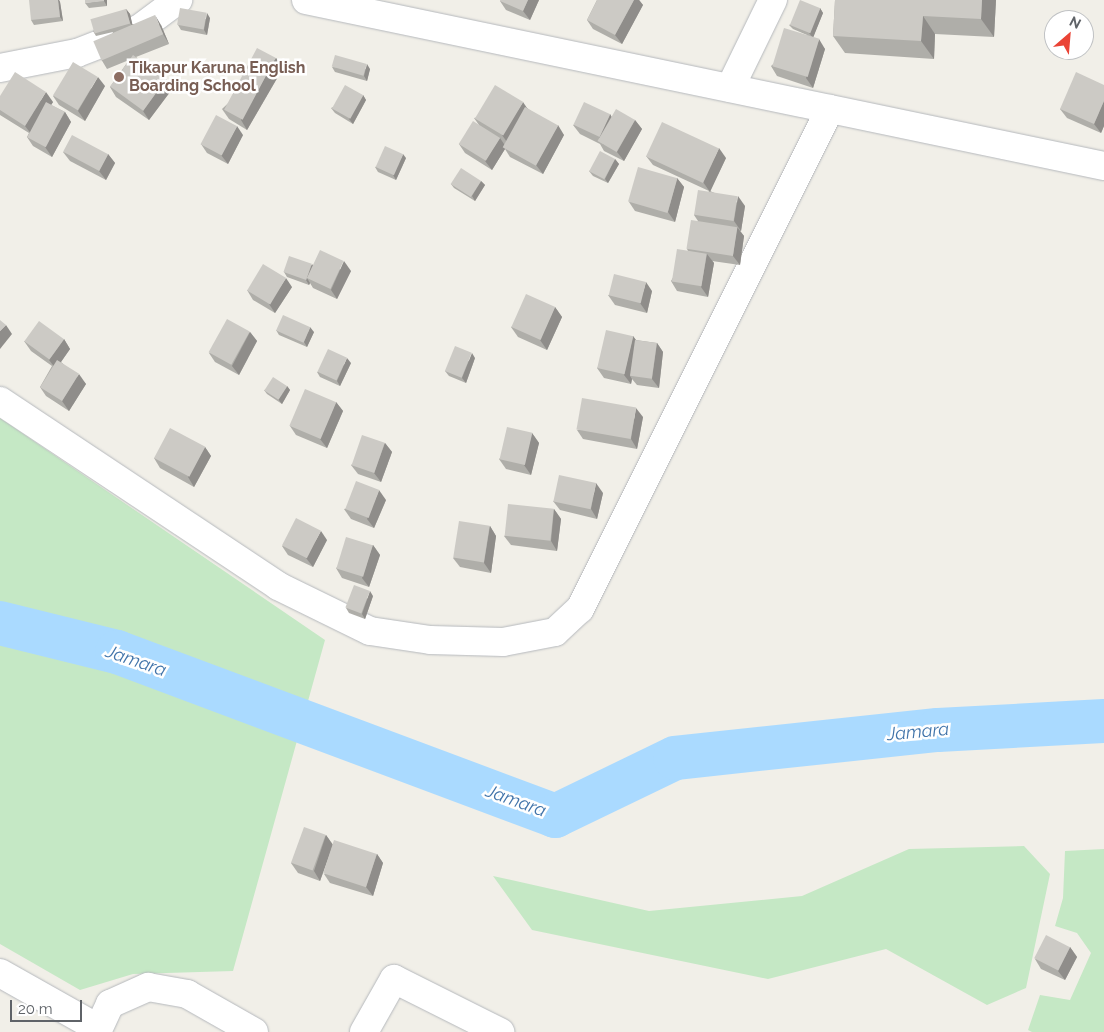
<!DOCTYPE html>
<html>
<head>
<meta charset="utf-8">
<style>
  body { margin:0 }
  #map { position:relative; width:1104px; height:1032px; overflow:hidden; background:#f1efe8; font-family:Raleway,sans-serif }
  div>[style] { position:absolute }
  .green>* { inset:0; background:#c5e8c5 }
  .river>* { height:44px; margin:-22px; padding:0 22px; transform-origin:22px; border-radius:22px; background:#aadaff }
  .roads { filter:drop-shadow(0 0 1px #b5b8bc) drop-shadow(0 0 1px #b5b8bc) }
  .minor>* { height:28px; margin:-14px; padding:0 14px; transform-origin:14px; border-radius:14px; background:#fff }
  .wall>* { inset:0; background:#afaea9 }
  .shaded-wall>* { inset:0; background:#8f8d8a }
  .building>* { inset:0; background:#cccac5; transform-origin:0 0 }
  .dots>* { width:14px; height:14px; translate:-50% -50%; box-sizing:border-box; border:2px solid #fff; border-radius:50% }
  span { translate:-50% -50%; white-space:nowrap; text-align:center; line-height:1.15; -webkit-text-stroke:5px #fff; paint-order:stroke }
  .education-label { font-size:16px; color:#785e54; font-weight:700 }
  .left { translate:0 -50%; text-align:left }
  .water-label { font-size:18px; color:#4174aa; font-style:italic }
  .north { position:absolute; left:1044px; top:10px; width:50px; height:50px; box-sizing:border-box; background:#fff; border:1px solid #bfc1c3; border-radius:50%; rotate:27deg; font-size:14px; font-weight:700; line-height:20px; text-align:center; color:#5f6368 }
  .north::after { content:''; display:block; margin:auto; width:18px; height:22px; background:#ea4335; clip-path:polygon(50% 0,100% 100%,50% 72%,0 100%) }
  .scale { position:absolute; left:10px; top:1000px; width:72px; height:22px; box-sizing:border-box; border:2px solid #5f6368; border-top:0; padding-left:6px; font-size:15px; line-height:18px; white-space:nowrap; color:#5f6368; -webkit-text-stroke:4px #fff; paint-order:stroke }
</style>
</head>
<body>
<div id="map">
  <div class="green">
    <div style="clip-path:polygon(0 418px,325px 640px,233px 971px,133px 974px,80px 990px,0 944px)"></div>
    <div style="clip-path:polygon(1024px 846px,1050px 874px,1026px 988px,987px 1005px,886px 949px,768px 979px,532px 930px,493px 876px,649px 911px,802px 896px,909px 849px)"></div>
    <div style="clip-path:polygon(1104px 849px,1104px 1032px,1032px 1032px,1028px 1030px,1040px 995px,1070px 1000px,1091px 953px,1077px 933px,1055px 926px,1063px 898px,1065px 851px)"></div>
  </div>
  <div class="river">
    <div style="left:0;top:623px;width:121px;rotate:13.9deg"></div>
    <div style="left:117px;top:652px;width:468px;rotate:20.5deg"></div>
    <div style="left:555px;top:816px;width:133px;rotate:-25.8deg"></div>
    <div style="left:675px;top:758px;width:264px;rotate:-6.1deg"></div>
    <div style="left:938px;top:730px;width:166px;rotate:-3.1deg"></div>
  </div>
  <div class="roads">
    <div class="minor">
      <div style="left:306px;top:0;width:815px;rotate:11.75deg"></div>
      <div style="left:0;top:68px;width:78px;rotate:-11deg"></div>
      <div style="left:77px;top:53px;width:66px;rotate:-21.2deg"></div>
      <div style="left:139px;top:29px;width:49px;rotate:-36.6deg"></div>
      <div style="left:730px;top:88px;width:98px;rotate:-64deg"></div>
      <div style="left:0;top:401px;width:334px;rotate:33.6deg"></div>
      <div style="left:278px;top:586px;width:102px;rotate:26.1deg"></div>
      <div style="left:370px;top:631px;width:61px;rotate:8.5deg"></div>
      <div style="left:430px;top:640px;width:73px;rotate:1.6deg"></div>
      <div style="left:503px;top:642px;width:53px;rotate:-10.9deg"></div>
      <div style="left:555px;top:632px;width:34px;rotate:-43deg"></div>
      <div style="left:580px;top:609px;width:559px;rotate:-63.43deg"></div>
      <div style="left:0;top:973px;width:110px;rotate:29.4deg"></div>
      <div style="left:97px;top:1032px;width:31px;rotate:-65deg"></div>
      <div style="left:110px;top:1004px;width:42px;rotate:-24.1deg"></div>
      <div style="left:148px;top:987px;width:40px;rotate:10deg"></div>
      <div style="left:187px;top:994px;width:77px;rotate:29.6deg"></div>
      <div style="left:364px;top:1032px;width:61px;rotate:-60.5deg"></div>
      <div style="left:394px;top:979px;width:119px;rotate:26.6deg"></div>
    </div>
  </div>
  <div class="wall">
    <div style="clip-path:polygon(32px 0,59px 0,60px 2px,63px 21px,34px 25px,31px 20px)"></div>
    <div style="clip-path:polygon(107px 0,107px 6px,89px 8px,85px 3px)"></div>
    <div style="clip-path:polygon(500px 0,539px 0,530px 20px,506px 10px,500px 1px)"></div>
    <div style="clip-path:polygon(597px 0,639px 0,643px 5px,622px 44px,593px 29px,587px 20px)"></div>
    <div style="clip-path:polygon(835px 0,996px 0,994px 37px,935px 34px,934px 59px,845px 53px,833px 36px)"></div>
    <div style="clip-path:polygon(820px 8px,823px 13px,813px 37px,825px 49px,813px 88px,777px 76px,771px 66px,807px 35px,793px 29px,789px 25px)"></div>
    <div style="clip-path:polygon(126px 9px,130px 14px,132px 24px,161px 25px,169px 44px,136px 57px,173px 88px,149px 120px,116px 97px,110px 87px,129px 60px,107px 69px,101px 59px,113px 32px,96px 36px,93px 31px)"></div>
    <div style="clip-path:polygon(210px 18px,207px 35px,181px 30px,178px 25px)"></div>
    <div style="clip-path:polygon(276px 58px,283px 68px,247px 130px,229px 119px,222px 109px)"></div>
    <div style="clip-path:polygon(332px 67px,370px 69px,367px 81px,335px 72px)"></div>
    <div style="clip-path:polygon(1104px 85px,1104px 126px,1101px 133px,1067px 118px,1060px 109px)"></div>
    <div style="clip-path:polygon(105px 86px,85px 121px,59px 105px,53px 96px)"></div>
    <div style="clip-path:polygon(363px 95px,366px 100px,353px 124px,335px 113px,331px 108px)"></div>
    <div style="clip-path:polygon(0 96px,53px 102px,51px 105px,65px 112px,71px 122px,52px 157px,33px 146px,27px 137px,29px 133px,0 115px)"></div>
    <div style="clip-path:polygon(527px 108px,564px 135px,543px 174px,510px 157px,505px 149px,492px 170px,465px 153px,459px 144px,479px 125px,474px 118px)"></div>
    <div style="clip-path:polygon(610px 114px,611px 117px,635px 120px,642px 129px,624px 161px,604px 151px,600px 144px,580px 134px,573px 125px)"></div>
    <div style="clip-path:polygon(243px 135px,228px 164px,207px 153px,201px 144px)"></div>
    <div style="clip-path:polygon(63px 152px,108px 154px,115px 163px,106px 180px,70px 161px)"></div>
    <div style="clip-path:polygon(646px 156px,726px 158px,710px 191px,745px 206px,741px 231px,740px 231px,744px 236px,740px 265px,712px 261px,714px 263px,708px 297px,677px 291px,671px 281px,688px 251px,687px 249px,698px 221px,694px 215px,709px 191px,653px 165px)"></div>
    <div style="clip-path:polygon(406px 158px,396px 180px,378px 172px,375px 167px)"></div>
    <div style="clip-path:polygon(615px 159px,619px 164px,608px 183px,593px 176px,589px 171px)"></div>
    <div style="clip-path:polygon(677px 178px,684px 187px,675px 222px,635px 211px,629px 202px)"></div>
    <div style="clip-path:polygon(481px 181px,485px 185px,475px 201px,454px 188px,451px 184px)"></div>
    <div style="clip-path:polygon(313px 265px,351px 271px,337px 299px,313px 288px,310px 283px,309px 285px,287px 277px,284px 272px)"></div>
    <div style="clip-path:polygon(292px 287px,275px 313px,253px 300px,247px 290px)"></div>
    <div style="clip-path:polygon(652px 291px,647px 313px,615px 305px,608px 295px)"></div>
    <div style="clip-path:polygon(555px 307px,562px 317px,547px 350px,518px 337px,511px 327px)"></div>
    <div style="clip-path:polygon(276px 330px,314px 332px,307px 347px,279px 335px)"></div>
    <div style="clip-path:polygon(250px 332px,257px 341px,239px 375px,215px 362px,209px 353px)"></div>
    <div style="clip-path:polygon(633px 336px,636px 340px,657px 343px,663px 352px,659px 388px,637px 385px,632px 379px,631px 384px,604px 378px,597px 368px)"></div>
    <div style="clip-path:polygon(64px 339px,70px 349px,61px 362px,86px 384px,69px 411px,46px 396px,40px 387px,52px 366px,31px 351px,24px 341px)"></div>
    <div style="clip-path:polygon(475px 358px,466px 383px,449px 376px,445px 371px)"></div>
    <div style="clip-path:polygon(351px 363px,340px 386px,320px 377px,317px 372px)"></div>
    <div style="clip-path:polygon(287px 386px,290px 390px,282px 404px,267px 394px,264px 390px)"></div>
    <div style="clip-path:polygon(336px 402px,343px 411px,327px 448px,296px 435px,290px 426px)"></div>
    <div style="clip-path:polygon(643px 417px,637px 449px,583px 439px,577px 430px)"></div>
    <div style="clip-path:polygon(532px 433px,539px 443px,531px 475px,506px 469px,499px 459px)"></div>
    <div style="clip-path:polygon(385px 443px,392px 452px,381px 482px,358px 474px,351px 465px)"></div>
    <div style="clip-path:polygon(205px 447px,211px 456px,194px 487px,160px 468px,154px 458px)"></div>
    <div style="clip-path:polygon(603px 493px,597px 519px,560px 510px,553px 501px)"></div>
    <div style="clip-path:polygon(386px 500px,374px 528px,351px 519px,344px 509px)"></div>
    <div style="clip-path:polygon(554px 509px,561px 519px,557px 551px,511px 545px,504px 536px)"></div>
    <div style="clip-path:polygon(490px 526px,496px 536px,491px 573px,460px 567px,453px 558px)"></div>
    <div style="clip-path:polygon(327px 540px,313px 567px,288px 555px,282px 546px)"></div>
    <div style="clip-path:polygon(373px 545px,380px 555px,369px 587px,342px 578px,336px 568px)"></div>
    <div style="clip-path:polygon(373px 596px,365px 619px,349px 613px,346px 608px)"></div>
    <div style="clip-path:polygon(326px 835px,333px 845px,320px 881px,298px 873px,291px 863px)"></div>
    <div style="clip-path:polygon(377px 854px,383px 863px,373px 896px,330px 883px,324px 874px)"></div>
    <div style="clip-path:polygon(1070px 947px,1077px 957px,1065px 980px,1041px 969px,1035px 959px)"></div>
  </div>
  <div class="shaded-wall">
    <div style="clip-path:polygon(58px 0,59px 0,60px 2px,63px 21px,60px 17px)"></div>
    <div style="clip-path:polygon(104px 0,107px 0,107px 6px,104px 1px)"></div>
    <div style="clip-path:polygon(528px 0,539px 0,530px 20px,523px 11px)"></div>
    <div style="clip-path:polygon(634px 0,639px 0,643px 5px,622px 44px,615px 35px)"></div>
    <div style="clip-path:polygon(982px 0,996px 0,994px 37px,981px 19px)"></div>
    <div style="clip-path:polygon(820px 8px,823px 13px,813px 38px,809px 33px)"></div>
    <div style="clip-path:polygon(126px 9px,130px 14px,133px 27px,130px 23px)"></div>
    <div style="clip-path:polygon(207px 13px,210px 18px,207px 35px,204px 30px)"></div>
    <div style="clip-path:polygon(155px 15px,161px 25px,169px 44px,163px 34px)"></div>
    <div style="clip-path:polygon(923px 16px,935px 34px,934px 59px,921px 41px)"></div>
    <div style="clip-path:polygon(819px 39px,825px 49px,813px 88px,806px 78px)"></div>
    <div style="clip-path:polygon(276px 58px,283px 68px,247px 130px,241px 120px)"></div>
    <div style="clip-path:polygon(367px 64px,370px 69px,367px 81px,364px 76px)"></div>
    <div style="clip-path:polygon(98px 77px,105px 86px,85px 121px,78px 111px)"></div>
    <div style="clip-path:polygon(166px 79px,173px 88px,149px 120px,143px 111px)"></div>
    <div style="clip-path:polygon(46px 92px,53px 102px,32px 135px,25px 126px)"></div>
    <div style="clip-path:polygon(363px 95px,366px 100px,353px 124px,349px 119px)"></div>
    <div style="clip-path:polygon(1104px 101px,1104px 126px,1101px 133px,1094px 124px)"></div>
    <div style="clip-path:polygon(523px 102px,529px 111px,509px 145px,502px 135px)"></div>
    <div style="clip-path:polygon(65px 112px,71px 122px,52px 157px,45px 147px)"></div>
    <div style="clip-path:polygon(610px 114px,616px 124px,604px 145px,599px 137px)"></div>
    <div style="clip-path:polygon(635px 120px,642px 129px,624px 161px,617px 152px)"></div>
    <div style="clip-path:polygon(558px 125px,564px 135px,543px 174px,536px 165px)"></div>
    <div style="clip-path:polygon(237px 126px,243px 135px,228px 164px,221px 155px)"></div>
    <div style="clip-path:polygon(500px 138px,506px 147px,503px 147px,505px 149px,492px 170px,485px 161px)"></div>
    <div style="clip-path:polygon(719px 148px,726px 158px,710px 192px,703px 182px)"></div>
    <div style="clip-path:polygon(108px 154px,115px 163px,106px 180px,99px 171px)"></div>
    <div style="clip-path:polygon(403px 154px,406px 158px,396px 180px,393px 175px)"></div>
    <div style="clip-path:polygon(615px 159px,619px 164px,608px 183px,605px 179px)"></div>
    <div style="clip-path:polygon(677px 178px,684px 187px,675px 222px,668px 212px)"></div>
    <div style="clip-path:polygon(481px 181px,485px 185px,475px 201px,472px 196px)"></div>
    <div style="clip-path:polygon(738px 196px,745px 206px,741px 231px,734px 221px)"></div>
    <div style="clip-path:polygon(737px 227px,744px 236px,740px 265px,733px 256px)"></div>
    <div style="clip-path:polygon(707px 254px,714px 263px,708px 297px,701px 287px)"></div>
    <div style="clip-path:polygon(344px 261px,351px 271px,337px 299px,331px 290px)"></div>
    <div style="clip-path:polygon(312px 264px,315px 268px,307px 278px,310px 283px,309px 285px,306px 280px)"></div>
    <div style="clip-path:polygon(286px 278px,292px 287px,275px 313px,269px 304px)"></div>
    <div style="clip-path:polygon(646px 282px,652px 291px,647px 313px,640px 303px)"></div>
    <div style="clip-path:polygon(555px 307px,562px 317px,547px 350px,540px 340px)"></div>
    <div style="clip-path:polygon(6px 325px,12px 334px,0 349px,0 331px)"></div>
    <div style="clip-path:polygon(310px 327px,314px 332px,307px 347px,304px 342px)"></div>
    <div style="clip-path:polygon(250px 332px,257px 341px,239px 375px,232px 366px)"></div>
    <div style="clip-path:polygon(633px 336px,640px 346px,630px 376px,632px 379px,631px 384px,624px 375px)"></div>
    <div style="clip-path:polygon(64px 339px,70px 349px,56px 369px,49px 360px)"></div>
    <div style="clip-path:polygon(657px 343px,663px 352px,659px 388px,652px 379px)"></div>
    <div style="clip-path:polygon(472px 353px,475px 358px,466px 383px,462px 378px)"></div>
    <div style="clip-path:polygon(347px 358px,351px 363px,340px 386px,337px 381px)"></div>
    <div style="clip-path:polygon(79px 374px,86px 384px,69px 411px,62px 401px)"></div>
    <div style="clip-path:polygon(287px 386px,290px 390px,282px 404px,278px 399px)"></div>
    <div style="clip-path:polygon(336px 402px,343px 411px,327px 448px,320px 439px)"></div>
    <div style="clip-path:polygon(636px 408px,643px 417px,637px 449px,631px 439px)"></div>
    <div style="clip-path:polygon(532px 433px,539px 443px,531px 475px,524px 465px)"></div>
    <div style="clip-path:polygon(385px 443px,392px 452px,381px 482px,374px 473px)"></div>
    <div style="clip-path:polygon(205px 447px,211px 456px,194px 487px,188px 477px)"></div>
    <div style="clip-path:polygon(596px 483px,603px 493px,597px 519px,591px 509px)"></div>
    <div style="clip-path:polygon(379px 490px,386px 500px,374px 528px,367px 519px)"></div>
    <div style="clip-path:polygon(554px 509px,561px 519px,557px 551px,551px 541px)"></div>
    <div style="clip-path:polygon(490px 526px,496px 536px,491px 573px,484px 563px)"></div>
    <div style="clip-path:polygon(321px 531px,327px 540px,313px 567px,306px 558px)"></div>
    <div style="clip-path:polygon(373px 545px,380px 555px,369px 587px,362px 578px)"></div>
    <div style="clip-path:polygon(370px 591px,373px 596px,365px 619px,362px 614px)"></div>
    <div style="clip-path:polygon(326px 835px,333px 845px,320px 881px,314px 871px)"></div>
    <div style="clip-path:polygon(377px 854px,383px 863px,373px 896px,366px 887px)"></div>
    <div style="clip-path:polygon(1070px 947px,1077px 957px,1065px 980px,1058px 971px)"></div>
  </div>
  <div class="building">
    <div style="clip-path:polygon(29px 0,58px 0,60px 17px,31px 20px)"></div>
    <div style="clip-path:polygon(85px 0,104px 0,104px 1px,85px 3px)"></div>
    <div style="clip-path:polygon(500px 0,528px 0,523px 11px,500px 1px)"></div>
    <div style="clip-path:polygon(597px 0,634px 0,615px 35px,587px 20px)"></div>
    <div style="left:800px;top:0;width:22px;height:27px;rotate:22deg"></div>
    <div style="clip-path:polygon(835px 0,982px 0,981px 19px,923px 16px,921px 41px,833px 36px)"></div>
    <div style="left:180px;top:8px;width:27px;height:17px;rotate:10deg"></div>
    <div style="left:126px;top:9px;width:15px;height:37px;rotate:74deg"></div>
    <div style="left:155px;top:15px;width:21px;height:67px;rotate:67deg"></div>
    <div style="left:784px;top:28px;width:37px;height:40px;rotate:17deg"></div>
    <div style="left:257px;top:48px;width:21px;height:70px;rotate:28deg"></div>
    <div style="left:133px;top:55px;width:41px;height:39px;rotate:36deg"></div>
    <div style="left:335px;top:55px;width:33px;height:12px;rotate:16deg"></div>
    <div style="left:73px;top:62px;width:29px;height:39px;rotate:31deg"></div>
    <div style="clip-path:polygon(15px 72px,46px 92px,25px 126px,0 110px,0 96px)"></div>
    <div style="clip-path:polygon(1076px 72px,1104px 85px,1104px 101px,1094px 124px,1060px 109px)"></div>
    <div style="left:345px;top:85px;width:21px;height:27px;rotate:29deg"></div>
    <div style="left:495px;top:85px;width:33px;height:39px;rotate:31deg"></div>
    <div style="left:46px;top:102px;width:21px;height:40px;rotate:28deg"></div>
    <div style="left:584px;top:102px;width:29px;height:25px;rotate:25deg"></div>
    <div style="left:525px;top:107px;width:38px;height:46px;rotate:29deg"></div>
    <div style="left:616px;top:109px;width:22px;height:37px;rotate:30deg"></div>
    <div style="left:216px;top:115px;width:24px;height:33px;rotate:28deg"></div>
    <div style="left:473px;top:121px;width:32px;height:27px;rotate:32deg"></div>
    <div style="left:662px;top:122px;width:63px;height:38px;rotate:25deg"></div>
    <div style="left:72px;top:135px;width:41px;height:19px;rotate:28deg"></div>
    <div style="left:385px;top:146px;width:20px;height:23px;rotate:24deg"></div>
    <div style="left:600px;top:151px;width:17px;height:23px;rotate:28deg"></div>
    <div style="left:638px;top:167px;width:41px;height:36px;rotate:16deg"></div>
    <div style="left:461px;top:168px;width:24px;height:19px;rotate:33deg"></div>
    <div style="left:698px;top:190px;width:40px;height:25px;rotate:9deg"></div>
    <div style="left:691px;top:220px;width:47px;height:29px;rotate:9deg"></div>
    <div style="left:677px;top:249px;width:30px;height:33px;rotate:9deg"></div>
    <div style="left:320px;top:250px;width:26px;height:31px;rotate:25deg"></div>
    <div style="left:289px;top:256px;width:24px;height:17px;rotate:19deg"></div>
    <div style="left:263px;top:264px;width:27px;height:31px;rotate:31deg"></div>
    <div style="left:614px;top:274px;width:33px;height:22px;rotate:14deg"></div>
    <div style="left:526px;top:294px;width:32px;height:36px;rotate:24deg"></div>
    <div style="left:283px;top:315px;width:30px;height:17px;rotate:24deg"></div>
    <div style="left:227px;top:319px;width:26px;height:38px;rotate:29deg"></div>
    <div style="clip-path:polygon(0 320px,6px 325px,0 331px)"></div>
    <div style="left:39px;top:321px;width:31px;height:25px;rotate:36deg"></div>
    <div style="left:606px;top:330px;width:28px;height:39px;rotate:13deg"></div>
    <div style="left:635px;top:340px;width:22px;height:36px;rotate:8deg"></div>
    <div style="left:455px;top:346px;width:18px;height:27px;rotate:22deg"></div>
    <div style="left:328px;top:349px;width:21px;height:25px;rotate:25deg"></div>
    <div style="left:57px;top:360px;width:26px;height:32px;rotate:32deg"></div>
    <div style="left:273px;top:377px;width:17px;height:16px;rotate:33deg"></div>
    <div style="left:305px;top:389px;width:34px;height:40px;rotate:23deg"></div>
    <div style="left:582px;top:398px;width:55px;height:32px;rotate:10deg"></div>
    <div style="left:507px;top:427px;width:26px;height:33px;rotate:13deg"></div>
    <div style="left:170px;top:428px;width:40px;height:34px;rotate:28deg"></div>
    <div style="left:362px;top:435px;width:24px;height:32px;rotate:19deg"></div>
    <div style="left:559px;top:475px;width:38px;height:27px;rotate:12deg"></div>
    <div style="left:356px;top:481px;width:25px;height:30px;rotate:21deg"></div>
    <div style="left:508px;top:504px;width:46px;height:32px;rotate:6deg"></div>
    <div style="left:296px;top:518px;width:28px;height:31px;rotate:27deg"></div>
    <div style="left:459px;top:521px;width:31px;height:37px;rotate:9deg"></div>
    <div style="left:346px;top:537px;width:28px;height:33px;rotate:17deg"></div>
    <div style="left:354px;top:585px;width:17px;height:24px;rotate:21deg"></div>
    <div style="left:304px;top:827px;width:23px;height:38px;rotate:20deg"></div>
    <div style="left:334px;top:840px;width:45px;height:35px;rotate:18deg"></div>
    <div style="left:1046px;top:935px;width:27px;height:26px;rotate:27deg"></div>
  </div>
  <div class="dots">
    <div style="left:119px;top:77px;background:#8d6e63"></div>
  </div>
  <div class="education-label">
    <span class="left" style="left:129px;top:77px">Tikapur Karuna English<br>Boarding School</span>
  </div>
  <div class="water-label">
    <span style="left:136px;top:661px;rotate:19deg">Jamara</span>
    <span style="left:918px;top:732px;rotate:-5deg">Jamara</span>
    <span style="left:516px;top:801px;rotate:20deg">Jamara</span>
  </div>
  <div class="north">N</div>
  <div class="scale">20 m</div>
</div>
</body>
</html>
